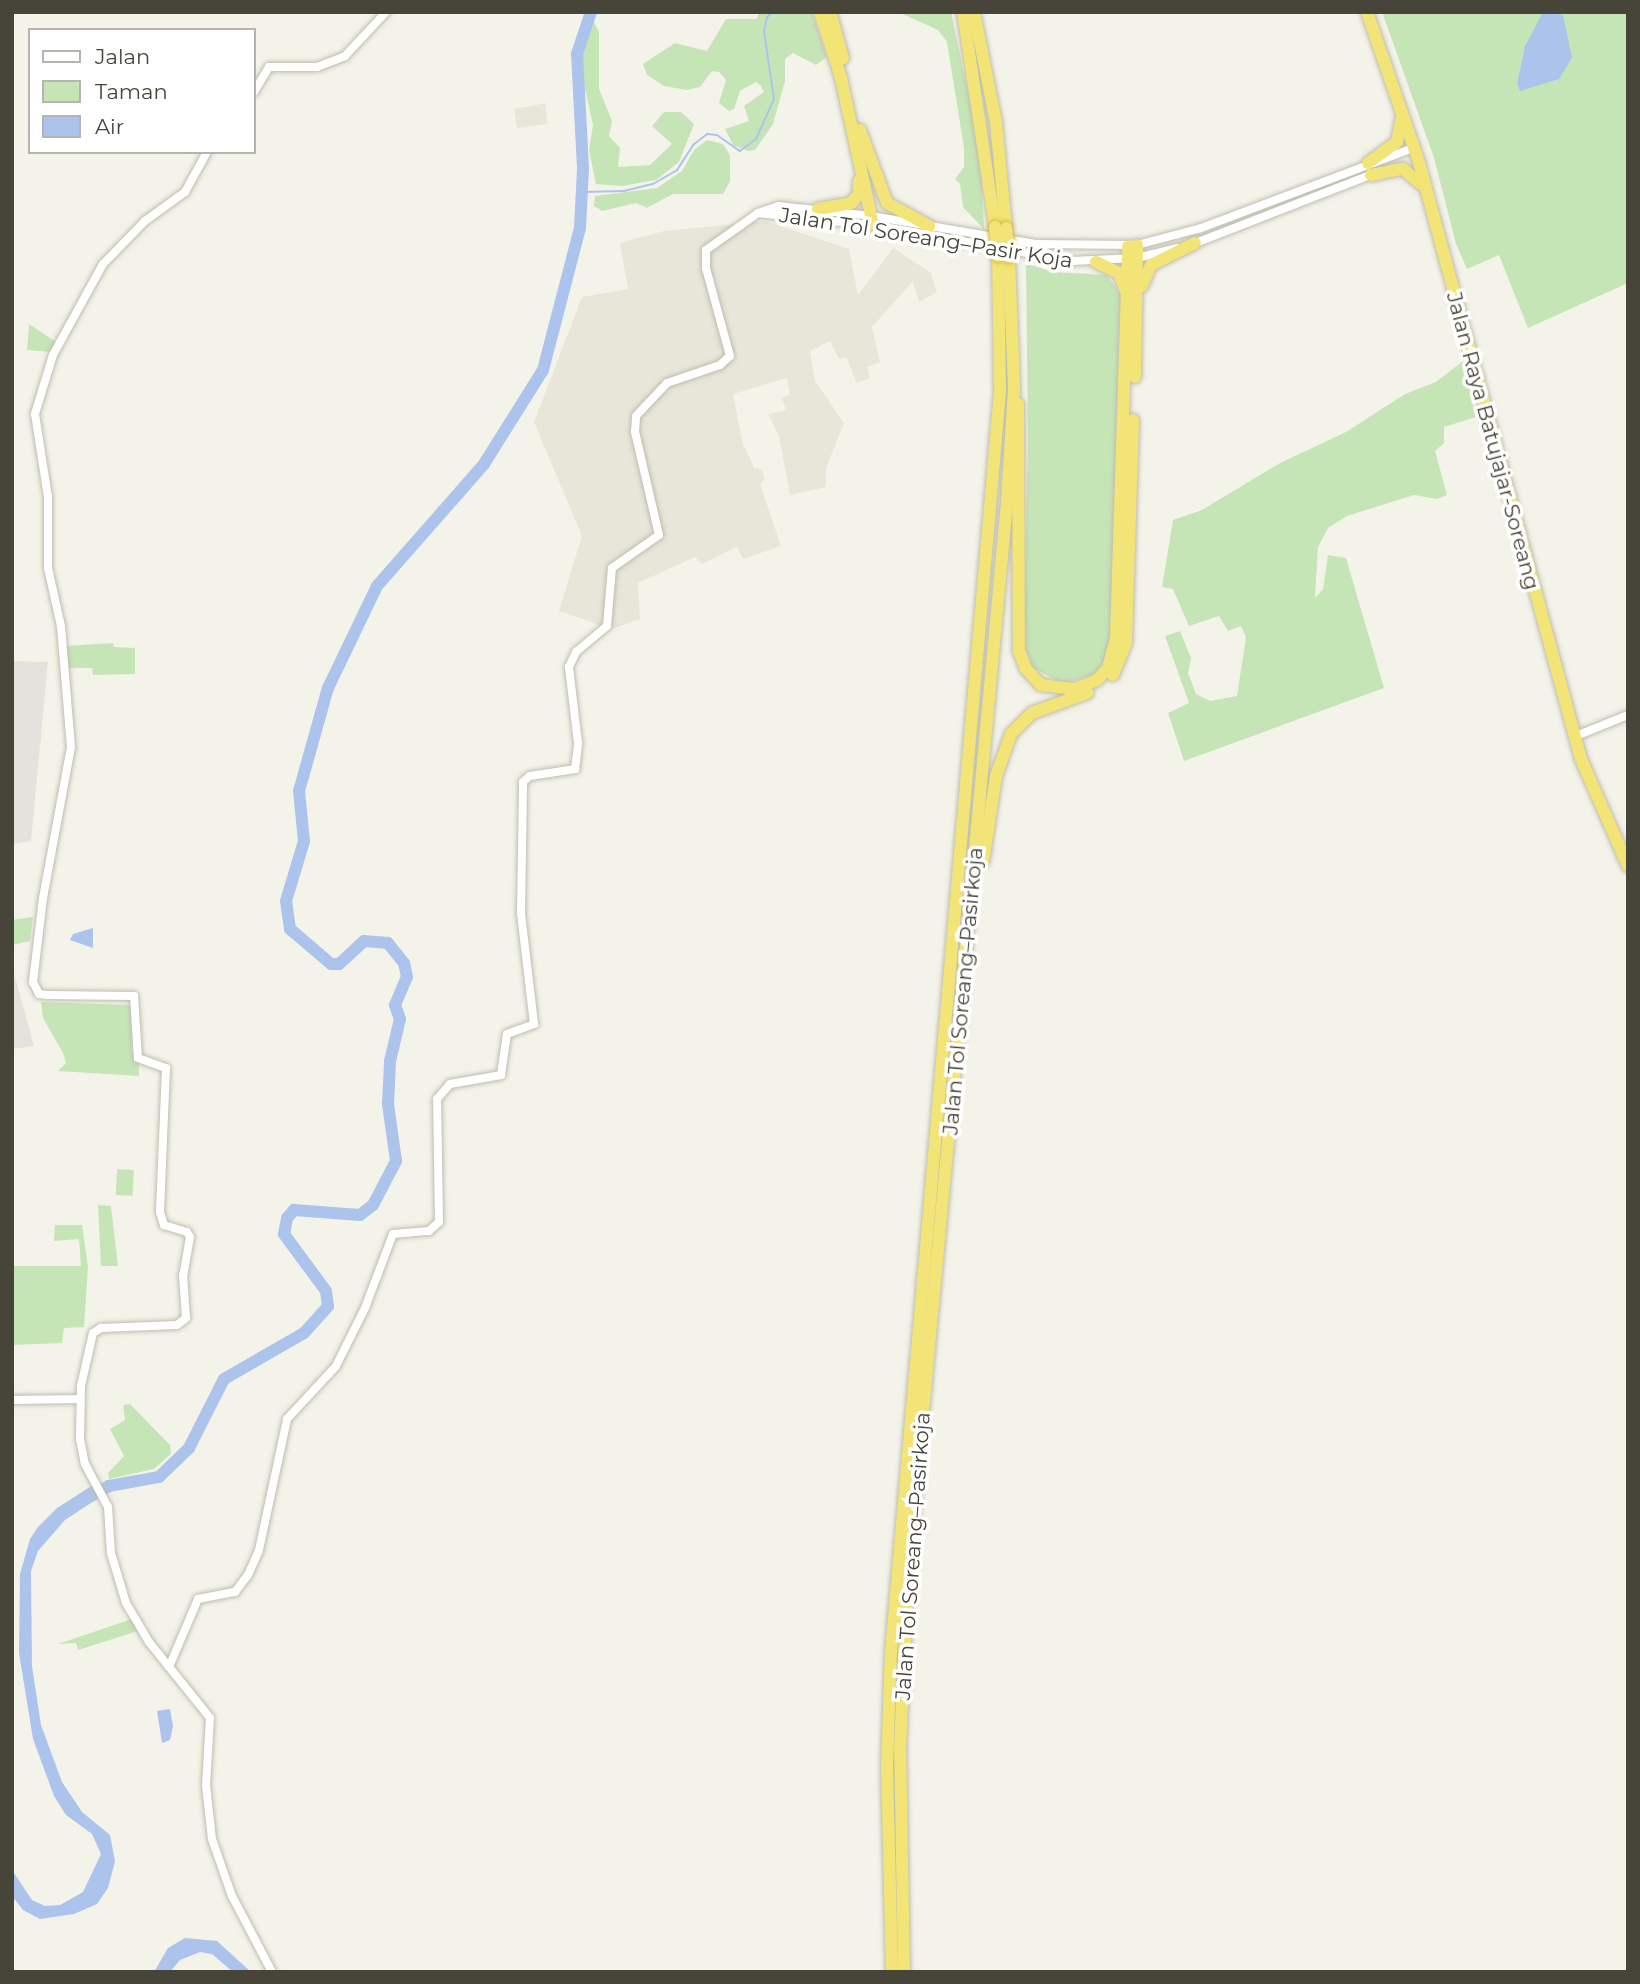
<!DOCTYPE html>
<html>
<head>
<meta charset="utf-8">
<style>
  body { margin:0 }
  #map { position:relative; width:1640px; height:1984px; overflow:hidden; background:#f4f3ea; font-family:Montserrat,sans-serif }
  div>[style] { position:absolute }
  .residential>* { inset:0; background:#e7e6d9 }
  .industrial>* { inset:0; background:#e4e2dc }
  .green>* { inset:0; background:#c6e5b7; transform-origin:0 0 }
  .water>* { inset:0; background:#acc4eb }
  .stream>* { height:2px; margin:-1px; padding:0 1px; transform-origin:1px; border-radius:1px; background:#acc4eb }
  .river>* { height:12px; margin:-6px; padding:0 6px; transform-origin:6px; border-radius:6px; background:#acc4eb }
  .roads { filter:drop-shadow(0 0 2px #bfbdae) drop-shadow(0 0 2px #bfbdae) }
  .minor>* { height:8px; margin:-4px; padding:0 4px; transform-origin:4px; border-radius:4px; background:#fff }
  .highway>* { height:12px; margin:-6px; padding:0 6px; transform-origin:6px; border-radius:6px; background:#f3e477 }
  .bridges { filter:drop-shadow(0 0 2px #d2bc47) drop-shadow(0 0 2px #d2bc47) }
  .highway-bridge>* { height:12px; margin:-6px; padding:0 6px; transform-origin:6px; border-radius:6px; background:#f3e477 }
  span { translate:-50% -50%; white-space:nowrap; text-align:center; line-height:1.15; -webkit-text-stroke:7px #fff; paint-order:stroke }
  .street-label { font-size:21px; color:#474539 }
  .frame { position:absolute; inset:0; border:14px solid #474539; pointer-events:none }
  .legend { position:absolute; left:28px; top:28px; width:228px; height:126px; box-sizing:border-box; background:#fff; border:2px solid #b5b5b0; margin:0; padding:9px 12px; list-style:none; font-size:21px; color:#474539 }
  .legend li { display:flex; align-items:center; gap:14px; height:35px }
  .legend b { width:35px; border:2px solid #b5b5b0 }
</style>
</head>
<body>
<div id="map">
  <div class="residential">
    <div style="clip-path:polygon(546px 103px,547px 124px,517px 128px,514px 109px)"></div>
    <div style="clip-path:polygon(765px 221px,849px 249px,858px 295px,893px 248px,930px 272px,937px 292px,919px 302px,913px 281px,872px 327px,880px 362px,867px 367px,870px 378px,857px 383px,846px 357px,839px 359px,830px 341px,810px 351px,815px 381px,844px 423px,826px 468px,826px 487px,790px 495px,779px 436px,768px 414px,786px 410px,782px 398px,790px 394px,787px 378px,733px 394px,742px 441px,754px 468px,761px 469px,765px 479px,760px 484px,781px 546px,743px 559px,737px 547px,702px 564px,695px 557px,638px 583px,640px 619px,612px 629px,559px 611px,582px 536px,534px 422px,582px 297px,628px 289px,620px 243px,664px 231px)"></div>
  </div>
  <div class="industrial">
    <div style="clip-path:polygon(12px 661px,48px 662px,31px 841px,12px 844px)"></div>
    <div style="clip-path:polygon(12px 966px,34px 1046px,12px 1049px)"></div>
  </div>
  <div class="green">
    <div style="clip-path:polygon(759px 12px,812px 12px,827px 57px,816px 65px,793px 53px,785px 59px,785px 81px,773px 124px,755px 150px,748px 151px,733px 145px,725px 129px,749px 121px,744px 106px,764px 92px,761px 86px,756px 82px,740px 91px,734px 109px,729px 111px,719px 103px,726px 80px,719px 72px,712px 71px,700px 87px,687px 90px,664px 86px,647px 75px,643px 64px,675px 43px,707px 51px,726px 19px,757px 19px)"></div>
    <div style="clip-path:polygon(898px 12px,951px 12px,980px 149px,984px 229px,963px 207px,960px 184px,955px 179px,964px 167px,964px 148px,947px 42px,938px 30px)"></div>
    <div style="clip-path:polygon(1382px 12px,1628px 12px,1628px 283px,1528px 328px,1499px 255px,1467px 269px,1456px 244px,1434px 158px)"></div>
    <div style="clip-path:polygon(594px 22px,599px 32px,599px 89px,612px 121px,609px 136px,620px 148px,618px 167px,650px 165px,672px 144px,652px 126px,664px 112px,681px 112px,694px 124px,679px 162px,656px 180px,622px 186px,596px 184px,589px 150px,593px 125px,582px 75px,583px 49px)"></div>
    <div style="clip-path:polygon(707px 140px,723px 144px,730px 155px,730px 181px,723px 194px,673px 194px,647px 208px,636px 203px,602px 211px,594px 206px,595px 196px,657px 188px,682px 171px,694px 150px)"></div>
    <div style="clip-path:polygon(1026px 263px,1052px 272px,1107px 275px,1121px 295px,1113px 642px,1098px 673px,1063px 684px,1033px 668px,1024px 646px,1028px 442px)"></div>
    <div style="clip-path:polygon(29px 324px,56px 342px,51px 352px,27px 350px)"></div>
    <div style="clip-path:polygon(1463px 361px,1476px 417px,1444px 427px,1444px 443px,1435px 451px,1447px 495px,1437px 499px,1414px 495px,1347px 516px,1328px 528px,1318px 547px,1315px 598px,1323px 589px,1328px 555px,1346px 558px,1384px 688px,1184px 761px,1168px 713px,1189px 703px,1165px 636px,1180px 631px,1191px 658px,1188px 673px,1196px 694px,1210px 701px,1237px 696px,1246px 637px,1241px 626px,1228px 631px,1219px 616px,1189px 626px,1173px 589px,1162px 587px,1173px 520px,1202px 510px,1280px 463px,1346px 432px,1405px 394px,1436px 382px)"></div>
    <div style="clip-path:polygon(113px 643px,114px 647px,135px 648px,135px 674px,93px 675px,92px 668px,68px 668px,66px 646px)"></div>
    <div style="clip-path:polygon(33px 917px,30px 941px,12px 945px,12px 920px)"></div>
    <div style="clip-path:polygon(41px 1002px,131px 1005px,132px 1054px,139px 1062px,139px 1076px,58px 1071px,66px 1063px,63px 1053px,43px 1018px)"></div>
    <div style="left:117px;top:1169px;width:17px;height:26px;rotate:3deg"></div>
    <div style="clip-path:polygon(98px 1205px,111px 1206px,118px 1266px,101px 1266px)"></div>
    <div style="clip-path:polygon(55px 1225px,82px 1225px,88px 1267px,84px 1327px,64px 1328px,62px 1343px,12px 1345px,12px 1266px,81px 1266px,79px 1239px,54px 1241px)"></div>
    <div style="clip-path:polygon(130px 1404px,170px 1445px,171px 1454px,154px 1469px,109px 1479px,108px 1473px,124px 1456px,110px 1429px,125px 1420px,123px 1405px)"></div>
    <div style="clip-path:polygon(132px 1619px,138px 1631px,78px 1650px,76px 1643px,58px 1644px)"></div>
  </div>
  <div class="water">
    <div style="clip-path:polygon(1543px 12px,1563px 15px,1572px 58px,1559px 79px,1520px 91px,1517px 84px,1525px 46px)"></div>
    <div style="clip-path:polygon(93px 928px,93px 948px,70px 940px,73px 934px)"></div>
    <div style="clip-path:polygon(93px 1485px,100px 1497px,65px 1520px,38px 1551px,31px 1571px,32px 1666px,41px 1725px,62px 1782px,82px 1812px,110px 1835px,115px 1861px,108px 1888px,97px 1904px,74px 1914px,40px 1919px,23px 1910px,12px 1896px,12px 1870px,32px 1900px,45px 1906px,60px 1905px,83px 1892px,101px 1854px,92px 1834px,66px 1815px,54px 1796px,33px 1739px,19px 1653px,20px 1574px,30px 1539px,38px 1527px,57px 1508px)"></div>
    <div style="clip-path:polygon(170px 1709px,173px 1726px,170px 1740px,162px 1743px,157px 1711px)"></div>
    <div style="clip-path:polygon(185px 1938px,217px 1941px,251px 1972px,233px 1972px,212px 1954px,200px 1952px,180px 1960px,170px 1972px,154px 1972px,168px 1948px)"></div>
  </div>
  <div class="stream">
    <div style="left:582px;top:192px;width:42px;rotate:-1.4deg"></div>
    <div style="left:624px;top:191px;width:30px;rotate:-14deg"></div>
    <div style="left:653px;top:184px;width:28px;rotate:-30deg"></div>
    <div style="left:677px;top:170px;width:30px;rotate:-57deg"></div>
    <div style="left:693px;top:145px;width:18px;rotate:-38deg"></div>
    <div style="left:707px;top:134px;width:10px;rotate:6deg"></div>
    <div style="left:717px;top:135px;width:28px;rotate:35deg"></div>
    <div style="left:740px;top:151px;width:20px;rotate:-37deg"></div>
    <div style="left:756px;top:139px;width:44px;rotate:-65.8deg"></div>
    <div style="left:774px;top:99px;width:69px;rotate:-98.4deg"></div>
    <div style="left:764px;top:31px;width:14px;rotate:-78deg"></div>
    <div style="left:767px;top:17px;width:8px;rotate:-40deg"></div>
  </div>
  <div class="river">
    <div style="left:91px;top:1496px;width:21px;rotate:-29deg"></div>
    <div style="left:109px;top:1486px;width:51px;rotate:-10.2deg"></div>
    <div style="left:159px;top:1477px;width:42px;rotate:-44deg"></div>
    <div style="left:189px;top:1448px;width:77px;rotate:-63.1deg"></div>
    <div style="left:224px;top:1379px;width:92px;rotate:-29.9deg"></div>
    <div style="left:304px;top:1333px;width:36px;rotate:-48deg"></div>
    <div style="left:328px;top:1306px;width:15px;rotate:-98deg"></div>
    <div style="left:326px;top:1291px;width:71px;rotate:-126.4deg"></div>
    <div style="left:284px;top:1234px;width:16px;rotate:-79deg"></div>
    <div style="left:287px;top:1218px;width:11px;rotate:-49deg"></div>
    <div style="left:294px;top:1210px;width:66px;rotate:4.3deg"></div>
    <div style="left:360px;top:1215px;width:16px;rotate:-38deg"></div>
    <div style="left:373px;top:1205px;width:50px;rotate:-62.4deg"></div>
    <div style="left:396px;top:1161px;width:58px;rotate:-98deg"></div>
    <div style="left:388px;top:1104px;width:43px;rotate:-87.3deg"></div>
    <div style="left:390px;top:1061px;width:43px;rotate:-76.6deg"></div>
    <div style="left:400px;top:1019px;width:15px;rotate:-110deg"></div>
    <div style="left:395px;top:1005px;width:30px;rotate:-67deg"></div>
    <div style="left:407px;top:977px;width:14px;rotate:-102deg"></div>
    <div style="left:404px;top:963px;width:26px;rotate:-129deg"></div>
    <div style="left:388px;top:943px;width:24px;rotate:-175deg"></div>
    <div style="left:364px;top:941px;width:34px;rotate:137deg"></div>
    <div style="left:339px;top:964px;width:8px;rotate:180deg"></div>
    <div style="left:331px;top:964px;width:54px;rotate:-139.5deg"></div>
    <div style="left:290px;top:929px;width:28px;rotate:-98deg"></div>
    <div style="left:286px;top:901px;width:63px;rotate:-73.3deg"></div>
    <div style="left:304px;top:841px;width:50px;rotate:-95.7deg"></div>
    <div style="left:299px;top:791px;width:107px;rotate:-74.3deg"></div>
    <div style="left:328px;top:688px;width:113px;rotate:-64.3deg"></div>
    <div style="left:377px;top:586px;width:162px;rotate:-48.7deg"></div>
    <div style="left:484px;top:464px;width:111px;rotate:-57.9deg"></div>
    <div style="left:543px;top:370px;width:147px;rotate:-75.4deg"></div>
    <div style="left:580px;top:228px;width:60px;rotate:-87.1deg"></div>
    <div style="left:583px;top:168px;width:114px;rotate:-93deg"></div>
    <div style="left:577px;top:54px;width:44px;rotate:-71.6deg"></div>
  </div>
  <div class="roads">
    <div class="minor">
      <div style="left:254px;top:92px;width:29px;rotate:-59deg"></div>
      <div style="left:269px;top:67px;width:48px"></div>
      <div style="left:317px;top:67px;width:30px;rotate:-21deg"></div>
      <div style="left:345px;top:56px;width:60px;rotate:-47deg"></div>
      <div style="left:207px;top:152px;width:46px;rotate:118.8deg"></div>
      <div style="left:185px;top:192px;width:49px;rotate:144.1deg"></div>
      <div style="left:145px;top:221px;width:60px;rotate:134.3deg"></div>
      <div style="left:103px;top:264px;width:104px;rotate:118.8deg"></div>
      <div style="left:53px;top:355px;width:62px;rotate:107deg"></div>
      <div style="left:35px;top:414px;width:84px;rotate:81.1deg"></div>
      <div style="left:48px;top:497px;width:71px;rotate:90deg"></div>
      <div style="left:48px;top:568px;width:59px;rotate:77.4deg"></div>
      <div style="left:61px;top:626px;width:121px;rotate:85.3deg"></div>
      <div style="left:71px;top:747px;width:154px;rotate:100.5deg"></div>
      <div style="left:43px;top:898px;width:85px;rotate:96.8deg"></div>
      <div style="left:33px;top:982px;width:13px;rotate:63deg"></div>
      <div style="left:39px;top:994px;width:8px;rotate:7deg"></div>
      <div style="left:47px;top:995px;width:87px;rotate:0.7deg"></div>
      <div style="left:134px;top:996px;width:62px;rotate:86.3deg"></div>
      <div style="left:138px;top:1058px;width:30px;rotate:20deg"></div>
      <div style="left:166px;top:1068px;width:144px;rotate:92.4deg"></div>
      <div style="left:160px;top:1212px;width:14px;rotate:73deg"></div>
      <div style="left:164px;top:1225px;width:24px;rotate:17deg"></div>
      <div style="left:187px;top:1232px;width:6px;rotate:59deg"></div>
      <div style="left:190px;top:1237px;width:39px;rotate:100deg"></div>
      <div style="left:183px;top:1275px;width:43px;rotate:86deg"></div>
      <div style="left:186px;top:1318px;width:11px;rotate:142deg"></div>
      <div style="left:177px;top:1325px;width:76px;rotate:177.7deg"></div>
      <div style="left:101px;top:1328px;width:9px;rotate:148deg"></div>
      <div style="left:93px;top:1333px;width:54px;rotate:102.8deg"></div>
      <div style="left:81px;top:1386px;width:53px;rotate:91.1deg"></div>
      <div style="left:80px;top:1439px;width:25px;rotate:79deg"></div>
      <div style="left:85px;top:1464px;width:49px;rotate:61.9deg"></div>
      <div style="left:108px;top:1507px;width:46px;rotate:86.3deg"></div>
      <div style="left:111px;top:1553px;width:52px;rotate:73.3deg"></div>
      <div style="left:126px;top:1603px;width:45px;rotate:59.5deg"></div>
      <div style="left:149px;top:1642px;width:97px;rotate:51.2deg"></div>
      <div style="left:210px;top:1718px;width:67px;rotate:93.4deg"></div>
      <div style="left:206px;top:1785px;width:54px;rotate:83.7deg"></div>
      <div style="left:212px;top:1839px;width:60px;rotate:70.7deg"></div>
      <div style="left:232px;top:1896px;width:86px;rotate:62.2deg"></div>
      <div style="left:758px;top:213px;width:122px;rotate:6.1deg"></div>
      <div style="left:879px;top:226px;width:196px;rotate:10.3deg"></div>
      <div style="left:1072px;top:261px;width:65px;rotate:-2.6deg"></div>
      <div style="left:1137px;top:258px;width:41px;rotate:-14deg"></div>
      <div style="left:1193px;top:244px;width:193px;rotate:-21.3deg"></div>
      <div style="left:1576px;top:736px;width:56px;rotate:-22deg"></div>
      <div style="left:12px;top:1400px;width:68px;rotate:-0.8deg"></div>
      <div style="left:169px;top:1667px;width:74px;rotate:-66.9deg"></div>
      <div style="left:198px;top:1599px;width:38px;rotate:-11deg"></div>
      <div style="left:235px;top:1592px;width:21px;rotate:-53deg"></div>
      <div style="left:248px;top:1575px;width:27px;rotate:-66deg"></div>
      <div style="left:259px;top:1550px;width:134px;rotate:-77.9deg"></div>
      <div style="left:287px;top:1419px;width:72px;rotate:-47.2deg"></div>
      <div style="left:336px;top:1366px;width:65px;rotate:-63.4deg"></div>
      <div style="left:365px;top:1308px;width:79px;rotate:-69.3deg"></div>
      <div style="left:393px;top:1234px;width:36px;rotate:-5deg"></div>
      <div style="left:429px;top:1231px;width:13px;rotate:-42deg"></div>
      <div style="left:439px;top:1222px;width:123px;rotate:-90.9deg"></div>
      <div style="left:437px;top:1099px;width:20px;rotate:-49deg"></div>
      <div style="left:450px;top:1084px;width:52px;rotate:-10deg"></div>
      <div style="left:501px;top:1075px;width:41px;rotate:-81.7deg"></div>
      <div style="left:507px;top:1034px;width:29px;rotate:-20deg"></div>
      <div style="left:534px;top:1024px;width:111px;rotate:-96.7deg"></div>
      <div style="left:521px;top:914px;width:132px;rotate:-89.1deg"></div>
      <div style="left:523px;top:782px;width:9px;rotate:-41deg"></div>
      <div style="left:530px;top:776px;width:46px;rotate:-8.8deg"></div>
      <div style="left:575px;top:769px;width:26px;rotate:-83deg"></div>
      <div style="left:578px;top:743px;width:77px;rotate:-96.8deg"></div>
      <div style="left:569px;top:667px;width:17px;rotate:-65deg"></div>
      <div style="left:576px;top:652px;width:40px;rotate:-40deg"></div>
      <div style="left:607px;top:626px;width:58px;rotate:-85.1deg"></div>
      <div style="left:612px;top:568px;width:57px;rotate:-35.1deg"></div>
      <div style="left:659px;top:535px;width:106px;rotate:-103.1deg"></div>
      <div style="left:635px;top:432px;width:16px;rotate:-86deg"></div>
      <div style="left:636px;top:416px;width:45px;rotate:-46.8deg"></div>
      <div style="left:667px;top:383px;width:56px;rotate:-18.8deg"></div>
      <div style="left:720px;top:365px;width:13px;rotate:-42deg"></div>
      <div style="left:730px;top:356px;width:91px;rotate:-105.3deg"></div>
      <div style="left:706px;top:268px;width:18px;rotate:-90deg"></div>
      <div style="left:706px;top:250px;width:64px;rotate:-35.4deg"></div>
      <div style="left:758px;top:213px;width:21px;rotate:-19deg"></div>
      <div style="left:778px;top:206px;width:94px;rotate:6.1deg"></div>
      <div style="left:871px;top:216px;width:167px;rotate:9.6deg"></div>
      <div style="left:1036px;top:244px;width:101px;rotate:0.6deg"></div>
      <div style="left:1137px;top:245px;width:66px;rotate:-14.9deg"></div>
      <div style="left:1201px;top:228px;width:229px;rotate:-20.7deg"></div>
    </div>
    <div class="highway">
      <div style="left:820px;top:12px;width:69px;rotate:72.3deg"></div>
      <div style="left:841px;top:78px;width:150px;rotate:77.7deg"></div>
      <div style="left:830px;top:12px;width:48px;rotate:74.2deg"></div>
      <div style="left:963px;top:12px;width:217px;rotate:81.5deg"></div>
      <div style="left:974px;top:12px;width:112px;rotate:78.7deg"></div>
      <div style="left:996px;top:122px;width:106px;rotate:84.6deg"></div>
      <div style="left:1367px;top:12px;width:156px;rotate:70.9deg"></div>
      <div style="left:1418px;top:159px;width:622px;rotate:74.8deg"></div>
      <div style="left:1581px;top:759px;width:117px;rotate:66.3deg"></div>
      <div style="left:860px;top:130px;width:78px;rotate:69.7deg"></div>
      <div style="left:887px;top:203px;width:48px;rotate:28.7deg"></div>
      <div style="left:1368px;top:163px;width:36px;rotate:-36deg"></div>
      <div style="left:1397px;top:142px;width:26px;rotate:-79deg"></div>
      <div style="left:1371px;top:175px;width:33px;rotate:-11deg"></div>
      <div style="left:1403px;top:169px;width:23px;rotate:40deg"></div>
      <div style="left:818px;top:209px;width:34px;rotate:-10deg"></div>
      <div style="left:851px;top:203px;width:12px;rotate:-48deg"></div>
      <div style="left:859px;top:194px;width:13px;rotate:-90deg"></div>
      <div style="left:1096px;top:262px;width:25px;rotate:26deg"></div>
      <div style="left:1119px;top:273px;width:19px;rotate:69deg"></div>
      <div style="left:1142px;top:286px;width:23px;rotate:-67deg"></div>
      <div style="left:1151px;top:265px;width:49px;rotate:-26.6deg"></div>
      <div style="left:1135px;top:377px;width:132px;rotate:-89.1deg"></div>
      <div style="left:1018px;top:404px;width:247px;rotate:89.8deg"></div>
      <div style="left:1019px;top:651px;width:19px;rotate:69deg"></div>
      <div style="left:1026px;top:669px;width:22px;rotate:47deg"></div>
      <div style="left:1041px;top:685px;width:34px;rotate:7deg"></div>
      <div style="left:1075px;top:689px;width:24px;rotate:-22deg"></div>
      <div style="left:1097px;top:680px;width:16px;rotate:-47deg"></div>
      <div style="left:1108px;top:668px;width:31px;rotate:-75deg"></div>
      <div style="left:1116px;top:638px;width:392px;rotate:-88.2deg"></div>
      <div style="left:1113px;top:675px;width:35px;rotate:-68deg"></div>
      <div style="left:1126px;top:642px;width:222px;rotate:-88.2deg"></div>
      <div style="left:983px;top:862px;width:87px;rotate:-81.4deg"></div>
      <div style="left:996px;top:776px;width:45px;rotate:-70.3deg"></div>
      <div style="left:1011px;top:734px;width:30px;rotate:-45deg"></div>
      <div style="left:1032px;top:713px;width:59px;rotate:-20deg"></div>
      <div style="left:892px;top:1972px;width:206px;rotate:-91.4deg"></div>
      <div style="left:887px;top:1766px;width:114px;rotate:-88deg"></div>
      <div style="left:891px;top:1652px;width:1265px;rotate:-85.06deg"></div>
      <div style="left:1000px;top:392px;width:136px;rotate:-90.8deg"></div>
      <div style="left:904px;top:1972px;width:224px;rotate:-91deg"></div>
      <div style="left:900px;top:1748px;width:174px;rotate:-87.4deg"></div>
      <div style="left:908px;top:1574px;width:1076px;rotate:-84.72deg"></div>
      <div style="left:1007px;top:503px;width:116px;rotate:-86.5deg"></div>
      <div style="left:1014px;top:387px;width:130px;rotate:-92.2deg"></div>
    </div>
  </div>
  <div class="bridges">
    <div class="highway-bridge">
      <div style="left:995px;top:227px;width:29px;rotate:84deg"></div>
      <div style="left:1006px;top:228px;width:29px;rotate:84deg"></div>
    </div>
  </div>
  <div class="street-label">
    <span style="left:926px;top:238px;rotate:9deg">Jalan Tol Soreang–Pasir Koja</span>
    <span style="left:1493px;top:441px;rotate:75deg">Jalan Raya Batujajar-Soreang</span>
    <span style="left:963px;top:991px;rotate:-85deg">Jalan Tol Soreang–Pasirkoja</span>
    <span style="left:913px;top:1556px;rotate:-86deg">Jalan Tol Soreang–Pasirkoja</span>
  </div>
  <div class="frame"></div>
  <ul class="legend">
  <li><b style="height:9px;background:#fff"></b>Jalan</li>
  <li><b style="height:19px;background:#c6e5b7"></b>Taman</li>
  <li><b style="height:19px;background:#acc4eb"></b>Air</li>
  </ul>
</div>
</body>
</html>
